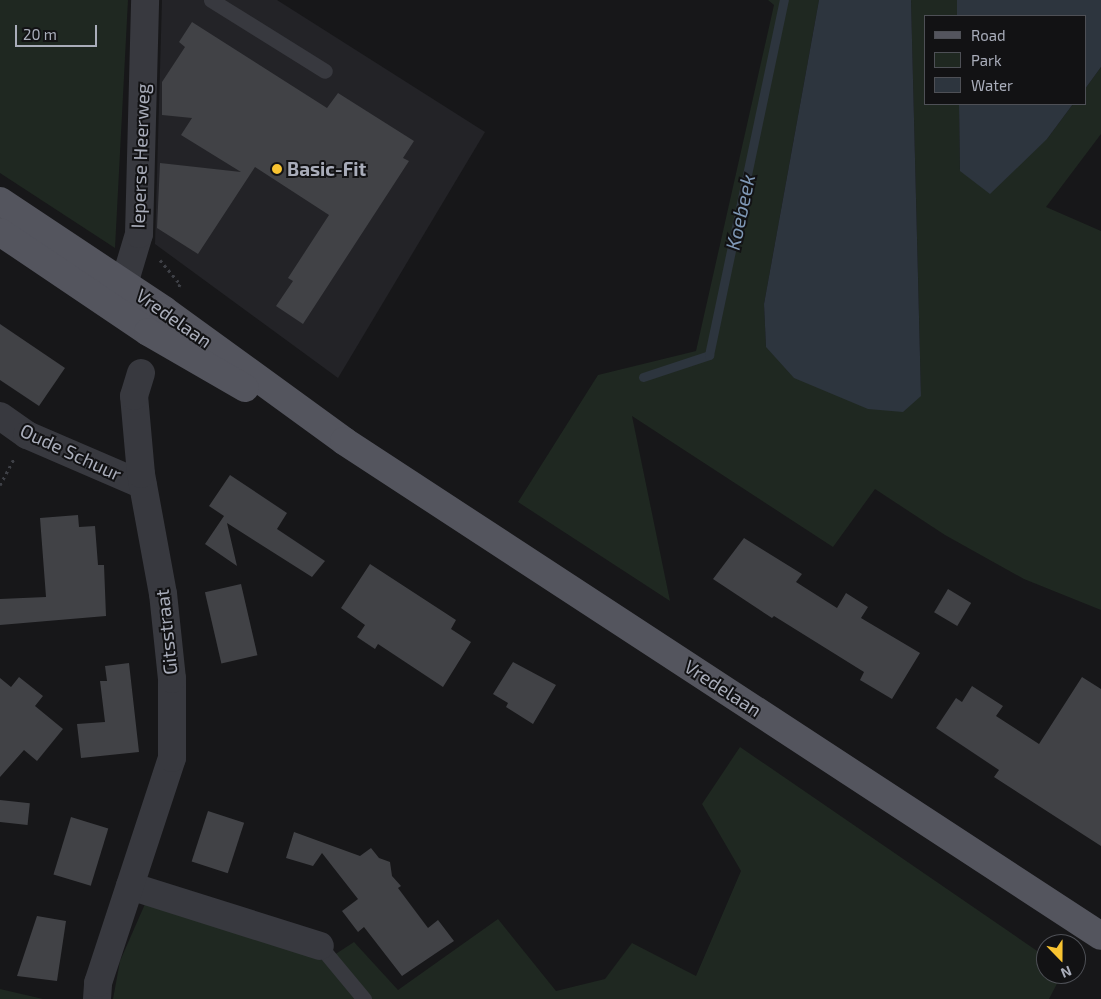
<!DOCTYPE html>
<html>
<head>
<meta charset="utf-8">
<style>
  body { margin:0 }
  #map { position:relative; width:1101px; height:999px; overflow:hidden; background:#171719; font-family:"Exo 2",sans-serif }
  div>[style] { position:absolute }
  .built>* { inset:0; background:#232327 }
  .green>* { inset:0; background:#1f2821 }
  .water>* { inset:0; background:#2d353e }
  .stream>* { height:9px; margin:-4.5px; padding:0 4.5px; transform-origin:4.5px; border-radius:4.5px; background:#2d353e }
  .building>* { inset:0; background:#414246; transform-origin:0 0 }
  .path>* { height:3px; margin-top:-1.5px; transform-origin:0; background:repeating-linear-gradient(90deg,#3e4046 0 2.5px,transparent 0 6.5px) }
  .service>* { height:15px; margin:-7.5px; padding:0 7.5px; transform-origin:7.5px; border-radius:7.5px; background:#38393f }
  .minor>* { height:28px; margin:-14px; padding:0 14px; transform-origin:14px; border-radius:14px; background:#38393f }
  .primary>* { height:28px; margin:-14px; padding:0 14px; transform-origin:14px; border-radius:14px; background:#54555e }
  .dots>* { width:14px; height:14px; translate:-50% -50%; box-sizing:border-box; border:2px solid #121214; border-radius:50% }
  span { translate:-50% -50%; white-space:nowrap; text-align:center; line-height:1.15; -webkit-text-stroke:4px #121214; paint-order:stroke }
  .street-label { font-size:19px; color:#a9adba }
  .poi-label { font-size:19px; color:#a9adba; font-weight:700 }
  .left { translate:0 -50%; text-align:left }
  .water-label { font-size:20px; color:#7f98b6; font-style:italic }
  .legend { position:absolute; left:924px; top:15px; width:162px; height:90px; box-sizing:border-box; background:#121214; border:1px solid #4e5056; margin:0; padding:6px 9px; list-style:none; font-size:15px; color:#a9adba }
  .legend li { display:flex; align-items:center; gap:10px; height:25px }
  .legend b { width:25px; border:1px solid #4e5056 }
  .north { position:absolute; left:1036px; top:934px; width:50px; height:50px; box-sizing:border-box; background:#121214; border:1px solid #4e5056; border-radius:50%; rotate:158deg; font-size:14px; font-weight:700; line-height:20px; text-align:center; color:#a9adba }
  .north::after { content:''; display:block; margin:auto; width:18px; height:22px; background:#f8c331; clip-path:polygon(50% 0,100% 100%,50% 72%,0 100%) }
  .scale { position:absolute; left:15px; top:25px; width:82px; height:22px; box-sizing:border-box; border:2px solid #a9adba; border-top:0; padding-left:6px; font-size:15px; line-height:18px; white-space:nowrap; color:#a9adba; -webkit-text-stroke:4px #121214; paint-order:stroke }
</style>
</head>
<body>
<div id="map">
  <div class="built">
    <div style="clip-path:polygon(162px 0,277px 0,485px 132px,338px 378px,155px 244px)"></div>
  </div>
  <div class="green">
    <div style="clip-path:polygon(0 0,128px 0,115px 248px,0 173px)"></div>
    <div style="clip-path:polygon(768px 0,819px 0,764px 304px,766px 347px,921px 396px,911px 0,957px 0,957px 16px,925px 16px,925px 104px,959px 104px,960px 171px,1047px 139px,1073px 104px,1085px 104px,1085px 89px,1101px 67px,1101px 134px,1046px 207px,1101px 231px,1101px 610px,1024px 579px,945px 535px,875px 489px,833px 547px,632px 416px,670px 601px,518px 502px,598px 375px,696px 351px,774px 5px)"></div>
    <div style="clip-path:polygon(740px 747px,1046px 957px,1046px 974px,1062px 974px,1049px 999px,113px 999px,120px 961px,145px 904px,325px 961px,354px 942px,398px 990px,498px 919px,556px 991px,605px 979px,632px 943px,696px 976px,741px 871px,702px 804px)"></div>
    <div style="clip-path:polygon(0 989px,43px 999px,0 999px)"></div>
  </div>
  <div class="water">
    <div style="clip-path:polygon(819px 0,911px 0,921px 396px,903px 412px,868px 409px,794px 378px,766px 347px,764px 304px)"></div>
    <div style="clip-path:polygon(957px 0,1101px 0,1101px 67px,1085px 89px,1085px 16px,957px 16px)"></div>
    <div style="clip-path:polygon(959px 104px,1073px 104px,1047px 139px,990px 194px,960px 171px)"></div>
  </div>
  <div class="stream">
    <div style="left:643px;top:377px;width:70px;rotate:-18.4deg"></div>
    <div style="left:709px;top:355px;width:363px;rotate:-78.1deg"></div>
  </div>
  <div class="building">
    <div style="clip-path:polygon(192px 22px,327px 108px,338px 93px,414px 141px,403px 158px,409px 161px,303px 324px,276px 306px,293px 281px,288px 278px,329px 215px,255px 167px,198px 254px,157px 228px,160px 163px,241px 172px,181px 135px,192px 118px,162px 115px,162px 82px,185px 47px,179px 42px)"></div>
    <div style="clip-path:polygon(0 324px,65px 368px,39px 406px,0 380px)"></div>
    <div style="clip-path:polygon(230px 475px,287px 513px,277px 529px,325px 561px,312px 577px,227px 523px,237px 566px,205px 544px,224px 516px,209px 506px)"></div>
    <div style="clip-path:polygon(78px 515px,79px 527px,95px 526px,98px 565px,104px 565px,106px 616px,0 625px,0 599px,46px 597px,40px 518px)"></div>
    <div style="clip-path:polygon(744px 538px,802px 574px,796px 582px,837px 608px,846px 593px,868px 607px,861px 618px,920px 653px,892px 699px,860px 680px,864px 672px,774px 616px,772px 618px,713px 579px)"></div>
    <div style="clip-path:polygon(370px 564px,456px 620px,451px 629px,471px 642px,443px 687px,378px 644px,375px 649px,357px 637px,365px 625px,341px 608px)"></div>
    <div style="left:241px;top:584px;width:73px;height:37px;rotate:77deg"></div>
    <div style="left:948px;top:589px;width:27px;height:27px;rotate:31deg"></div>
    <div style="clip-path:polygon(513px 662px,556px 685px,533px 724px,506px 707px,508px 703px,493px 694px)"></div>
    <div style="clip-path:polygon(129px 663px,139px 752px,81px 758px,77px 724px,105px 722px,100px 681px,107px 681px,105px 666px)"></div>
    <div style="clip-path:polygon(19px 677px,43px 696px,35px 706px,63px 729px,37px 761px,24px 750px,0 777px,0 678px,11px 687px)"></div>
    <div style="clip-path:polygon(1082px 677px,1101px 689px,1101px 846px,994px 777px,999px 770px,936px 728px,956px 698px,962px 702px,972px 686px,1003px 706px,996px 716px,1039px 744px)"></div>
    <div style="left:0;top:800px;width:30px;height:22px;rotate:6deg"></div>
    <div style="left:208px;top:811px;width:38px;height:53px;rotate:18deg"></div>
    <div style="left:71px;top:817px;width:39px;height:60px;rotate:17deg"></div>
    <div style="clip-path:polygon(294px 832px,360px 856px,371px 848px,379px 858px,390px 862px,392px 876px,401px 886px,398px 888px,428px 928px,438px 920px,454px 941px,402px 976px,364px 927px,358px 932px,342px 911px,358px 899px,322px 853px,313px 866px,286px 858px)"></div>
    <div style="clip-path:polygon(37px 916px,66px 921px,57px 981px,17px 976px)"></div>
  </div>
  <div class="path">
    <div style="left:160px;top:260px;width:31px;rotate:50deg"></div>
    <div style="left:180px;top:284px;width:4px;rotate:117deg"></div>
    <div style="left:0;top:485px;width:30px;rotate:-62deg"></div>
  </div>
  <div class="service">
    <div style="left:211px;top:0;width:134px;rotate:31.9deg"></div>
    <div style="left:320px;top:946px;width:69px;rotate:50.3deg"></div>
  </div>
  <div class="minor">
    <div style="left:111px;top:302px;width:22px;rotate:-54deg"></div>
    <div style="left:124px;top:284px;width:52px;rotate:-73.3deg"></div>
    <div style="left:139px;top:234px;width:234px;rotate:-88.5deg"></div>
    <div style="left:0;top:416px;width:33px;rotate:35deg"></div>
    <div style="left:27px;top:435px;width:126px;rotate:23.3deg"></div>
    <div style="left:130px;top:886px;width:199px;rotate:17.5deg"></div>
    <div style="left:97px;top:999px;width:16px;rotate:-86deg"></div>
    <div style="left:98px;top:983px;width:237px;rotate:-71.8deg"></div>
    <div style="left:172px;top:758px;width:79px;rotate:-90deg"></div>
    <div style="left:172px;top:679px;width:85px;rotate:-96deg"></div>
    <div style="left:163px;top:594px;width:122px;rotate:-100.4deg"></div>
    <div style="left:141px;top:474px;width:78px;rotate:-95.1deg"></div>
    <div style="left:134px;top:396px;width:24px;rotate:-73deg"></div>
  </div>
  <div class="primary">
    <div style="left:0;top:201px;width:197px;rotate:33.6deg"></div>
    <div style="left:164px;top:310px;width:223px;rotate:36deg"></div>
    <div style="left:344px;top:441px;width:904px;rotate:33.18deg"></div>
    <div style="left:0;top:232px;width:179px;rotate:34deg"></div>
    <div style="left:148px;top:332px;width:112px;rotate:30deg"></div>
  </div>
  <div class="dots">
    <div style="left:277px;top:169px;background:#f8c331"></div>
  </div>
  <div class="street-label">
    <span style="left:140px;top:156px;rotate:-88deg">Ieperse Heerweg</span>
    <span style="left:174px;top:318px;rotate:35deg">Vredelaan</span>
    <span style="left:71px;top:452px;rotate:25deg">Oude Schuur</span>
    <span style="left:166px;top:632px;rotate:-96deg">Gitsstraat</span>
    <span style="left:723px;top:688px;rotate:33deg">Vredelaan</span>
  </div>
  <div class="poi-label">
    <span class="left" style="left:287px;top:169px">Basic-Fit</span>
  </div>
  <div class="water-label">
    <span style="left:740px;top:212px;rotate:-78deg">Koebeek</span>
  </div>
  <ul class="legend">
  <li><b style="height:6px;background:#54555e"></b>Road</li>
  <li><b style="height:14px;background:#1f2821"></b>Park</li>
  <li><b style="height:14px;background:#2d353e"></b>Water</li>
  </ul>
  <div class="north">N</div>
  <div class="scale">20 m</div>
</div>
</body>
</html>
